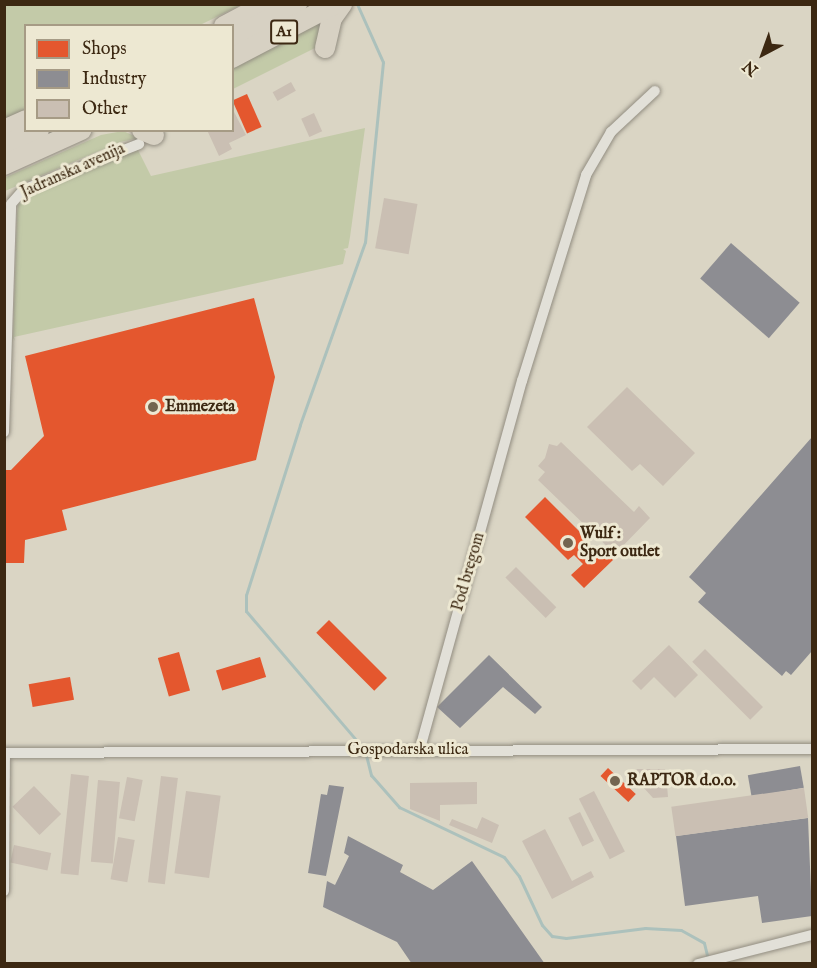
<!DOCTYPE html>
<html>
<head>
<meta charset="utf-8">
<style>
  body { margin:0 }
  #map { position:relative; width:817px; height:968px; overflow:hidden; background:#dad5c4; font-family:"IM FELL English",serif }
  div>[style] { position:absolute }
  .green>* { inset:0; background:#c3caa8 }
  .shops>* { inset:0; background:#e4572e; transform-origin:0 0 }
  .industry>* { inset:0; background:#8d8d92; transform-origin:0 0 }
  .stream>* { height:3px; margin:-1.5px; padding:0 1.5px; transform-origin:1.5px; border-radius:1.5px; background:#acc1bc }
  .building>* { inset:0; background:#cabfb3; transform-origin:0 0 }
  .roads { filter:drop-shadow(0 0 2px #928d81) drop-shadow(0 0 2px #928d81) }
  .street>* { height:10px; margin:-5px; padding:0 5px; transform-origin:5px; border-radius:5px; background:#e2e0d8 }
  .highway>* { height:20px; margin:-10px; padding:0 10px; transform-origin:10px; border-radius:10px; background:#d7d1c3 }
  .dots>* { width:16px; height:16px; translate:-50% -50%; box-sizing:border-box; border:3px solid #ede8d2; border-radius:50% }
  span { translate:-50% -50%; white-space:nowrap; text-align:center; line-height:1.15; -webkit-text-stroke:6px #ede8d2; paint-order:stroke }
  .shield-label span { padding:2px 4px; background:#ede8d2; border:2px solid; border-radius:4px; -webkit-text-stroke-width:0 }
  .shield-label { font-size:15px; color:#3c2812; font-weight:700 }
  .street-label { font-size:16px; color:#3c2812 }
  .poi-label { font-size:16px; color:#3c2812; font-weight:700 }
  .left { translate:0 -50%; text-align:left }
  .frame { position:absolute; inset:0; border:6px solid #3c2812; pointer-events:none }
  .legend { position:absolute; left:24px; top:24px; width:210px; height:108px; box-sizing:border-box; background:#ede8d2; border:2px solid #a69b85; margin:0; padding:8px 10px; list-style:none; font-size:18px; color:#3c2812 }
  .legend li { display:flex; align-items:center; gap:12px; height:30px }
  .legend b { width:30px; border:2px solid #a69b85 }
  .north { position:absolute; left:733px; top:24px; width:60px; height:60px; -webkit-text-stroke:4px #ede8d2; paint-order:stroke; rotate:221deg; font-size:16px; font-weight:700; line-height:24px; text-align:center; color:#3c2812 }
  .north::after { content:''; display:block; margin:auto; width:21px; height:27px; background:#3c2812; clip-path:polygon(50% 0,100% 100%,50% 72%,0 100%) }
</style>
</head>
<body>
<div id="map">
  <div class="green">
    <div style="clip-path:polygon(5px 5px,241px 5px,200px 25px,26px 26px,25px 110px,5px 119px)"></div>
    <div style="clip-path:polygon(322px 21px,319px 46px,233px 89px,233px 68px)"></div>
    <div style="clip-path:polygon(365px 128px,350px 237px,348px 248px,343px 249px,346px 251px,343px 264px,14px 337px,15px 341px,13px 338px,17px 213px,18px 205px,29px 193px,137px 148px,151px 176px)"></div>
    <div style="clip-path:polygon(123px 131px,139px 138px,120px 142px,5px 191px,4px 178px,101px 135px)"></div>
  </div>
  <div class="shops">
    <div style="left:247px;top:94px;width:36px;height:16px;rotate:66deg"></div>
    <div style="clip-path:polygon(254px 298px,275px 377px,256px 460px,62px 510px,67px 530px,25px 540px,24px 563px,4px 563px,4px 470px,11px 470px,44px 436px,25px 356px)"></div>
    <div style="clip-path:polygon(545px 497px,588px 540px,581px 547px,591px 556px,600px 547px,613px 560px,584px 588px,571px 575px,583px 564px,574px 555px,568px 560px,525px 517px)"></div>
    <div style="left:329px;top:620px;width:82px;height:18px;rotate:45deg"></div>
    <div style="left:179px;top:652px;width:40px;height:22px;rotate:74deg"></div>
    <div style="left:260px;top:657px;width:21px;height:46px;rotate:73deg"></div>
    <div style="left:70px;top:677px;width:23px;height:42px;rotate:80deg"></div>
    <div style="left:608px;top:768px;width:38px;height:11px;rotate:43deg"></div>
  </div>
  <div class="industry">
    <div style="left:731px;top:243px;width:91px;height:47px;rotate:41deg"></div>
    <div style="clip-path:polygon(812px 437px,812px 651px,791px 675px,786px 671px,782px 676px,698px 602px,706px 593px,689px 577px)"></div>
    <div style="clip-path:polygon(489px 655px,542px 707px,535px 714px,503px 687px,460px 728px,437px 707px)"></div>
    <div style="left:800px;top:766px;width:22px;height:53px;rotate:80deg"></div>
    <div style="clip-path:polygon(329px 785px,344px 787px,326px 876px,308px 873px,321px 794px,327px 795px)"></div>
    <div style="clip-path:polygon(808px 818px,812px 916px,762px 923px,758px 896px,685px 906px,676px 836px)"></div>
    <div style="clip-path:polygon(348px 836px,403px 865px,400px 872px,433px 890px,472px 861px,545px 964px,412px 964px,397px 942px,323px 907px,327px 881px,335px 885px,349px 856px,344px 853px)"></div>
  </div>
  <div class="stream">
    <div style="left:357px;top:4px;width:64px;rotate:65.9deg"></div>
    <div style="left:383px;top:62px;width:181px;rotate:95.7deg"></div>
    <div style="left:365px;top:242px;width:194px;rotate:109.6deg"></div>
    <div style="left:300px;top:425px;width:178px;rotate:107.6deg"></div>
    <div style="left:246px;top:595px;width:16px;rotate:90deg"></div>
    <div style="left:246px;top:611px;width:182px;rotate:49.5deg"></div>
    <div style="left:366px;top:755px;width:21px;rotate:76deg"></div>
    <div style="left:371px;top:775px;width:43px;rotate:48.8deg"></div>
    <div style="left:399px;top:807px;width:116px;rotate:25.5deg"></div>
    <div style="left:504px;top:857px;width:24px;rotate:52deg"></div>
    <div style="left:519px;top:876px;width:54px;rotate:64.9deg"></div>
    <div style="left:542px;top:925px;width:15px;rotate:48deg"></div>
    <div style="left:552px;top:936px;width:14px;rotate:8deg"></div>
    <div style="left:566px;top:938px;width:80px;rotate:-7.2deg"></div>
    <div style="left:645px;top:928px;width:36px;rotate:3deg"></div>
    <div style="left:681px;top:930px;width:26px;rotate:29deg"></div>
    <div style="left:704px;top:943px;width:16px;rotate:76deg"></div>
  </div>
  <div class="building">
    <div style="left:291px;top:82px;width:10px;height:21px;rotate:61deg"></div>
    <div style="clip-path:polygon(232px 108px,246px 135px,229px 143px,232px 149px,219px 156px,207px 130px,232px 130px)"></div>
    <div style="left:314px;top:113px;width:20px;height:14px;rotate:66deg"></div>
    <div style="left:384px;top:198px;width:34px;height:51px;rotate:10deg"></div>
    <div style="clip-path:polygon(627px 387px,695px 453px,663px 486px,640px 464px,632px 471px,587px 427px)"></div>
    <div style="clip-path:polygon(561px 442px,634px 512px,639px 506px,650px 518px,615px 554px,538px 480px,545px 472px,538px 466px,545px 458px,549px 444px,557px 446px)"></div>
    <div style="left:516px;top:567px;width:57px;height:15px;rotate:45deg"></div>
    <div style="clip-path:polygon(669px 645px,698px 675px,675px 698px,654px 677px,641px 690px,632px 681px)"></div>
    <div style="left:705px;top:649px;width:82px;height:18px;rotate:45deg"></div>
    <div style="clip-path:polygon(637px 769px,665px 769px,670px 785px,667px 785px,668px 797px,653px 798px,633px 776px)"></div>
    <div style="left:71px;top:774px;width:18px;height:100px;rotate:6deg"></div>
    <div style="left:161px;top:776px;width:17px;height:107px;rotate:7deg"></div>
    <div style="left:127px;top:777px;width:16px;height:42px;rotate:11deg"></div>
    <div style="left:98px;top:780px;width:22px;height:82px;rotate:5deg"></div>
    <div style="clip-path:polygon(477px 782px,477px 804px,440px 805px,440px 821px,410px 809px,410px 783px)"></div>
    <div style="left:34px;top:786px;width:39px;height:30px;rotate:46deg"></div>
    <div style="left:804px;top:788px;width:30px;height:134px;rotate:82deg"></div>
    <div style="left:186px;top:791px;width:35px;height:83px;rotate:8deg"></div>
    <div style="left:594px;top:791px;width:68px;height:17px;rotate:63deg"></div>
    <div style="left:580px;top:812px;width:32px;height:13px;rotate:64deg"></div>
    <div style="clip-path:polygon(482px 817px,499px 825px,492px 843px,449px 825px,452px 819px,477px 829px)"></div>
    <div style="clip-path:polygon(545px 829px,572px 881px,591px 871px,594px 877px,552px 899px,522px 841px)"></div>
    <div style="left:118px;top:837px;width:17px;height:43px;rotate:10deg"></div>
    <div style="left:14px;top:845px;width:38px;height:18px;rotate:12deg"></div>
  </div>
  <div class="roads">
    <div class="street">
      <div style="left:4px;top:432px;width:228px;rotate:-88.2deg"></div>
      <div style="left:11px;top:204px;width:18px;rotate:-49deg"></div>
      <div style="left:23px;top:190px;width:125px;rotate:-21.6deg"></div>
      <div style="left:419px;top:752px;width:385px;rotate:-74.5deg"></div>
      <div style="left:522px;top:381px;width:216px;rotate:-72.7deg"></div>
      <div style="left:586px;top:175px;width:50px;rotate:-59.8deg"></div>
      <div style="left:611px;top:132px;width:60px;rotate:-43deg"></div>
      <div style="left:4px;top:753px;width:808px;rotate:-0.28deg"></div>
      <div style="left:4px;top:891px;width:138px;rotate:-89.6deg"></div>
      <div style="left:698px;top:964px;width:118px;rotate:-14.3deg"></div>
    </div>
    <div class="highway">
      <div style="left:224px;top:26px;width:47px;rotate:-27.6deg"></div>
      <div style="left:232px;top:39px;width:74px;rotate:-28.3deg"></div>
      <div style="left:325px;top:48px;width:31px;rotate:-77deg"></div>
      <div style="left:332px;top:18px;width:17px;rotate:-54deg"></div>
      <div style="left:232px;top:58px;width:116px;rotate:-27.7deg"></div>
      <div style="left:4px;top:130px;width:24px;rotate:-24deg"></div>
      <div style="left:142px;top:130px;width:13px;rotate:23deg"></div>
      <div style="left:4px;top:145px;width:38px;rotate:-23deg"></div>
      <div style="left:4px;top:165px;width:85px;rotate:-24.4deg"></div>
    </div>
  </div>
  <div class="dots">
    <div style="left:153px;top:407px;background:#736550"></div>
    <div style="left:568px;top:543px;background:#736550"></div>
    <div style="left:615px;top:781px;background:#736550"></div>
  </div>
  <div class="shield-label">
    <span style="left:284px;top:32px">A1</span>
  </div>
  <div class="street-label">
    <span style="left:73px;top:171px;rotate:-24deg">Jadranska avenija</span>
    <span style="left:469px;top:572px;rotate:-74deg">Pod bregom</span>
    <span style="left:408px;top:750px">Gospodarska ulica</span>
  </div>
  <div class="poi-label">
    <span class="left" style="left:165px;top:407px">Emmezeta</span>
    <span class="left" style="left:580px;top:543px">Wulf :<br>Sport outlet</span>
    <span class="left" style="left:627px;top:781px">RAPTOR d.o.o.</span>
  </div>
  <div class="frame"></div>
  <ul class="legend">
  <li><b style="height:16px;background:#e4572e"></b>Shops</li>
  <li><b style="height:16px;background:#8d8d92"></b>Industry</li>
  <li><b style="height:16px;background:#cabfb3"></b>Other</li>
  </ul>
  <div class="north">N</div>
</div>
</body>
</html>
